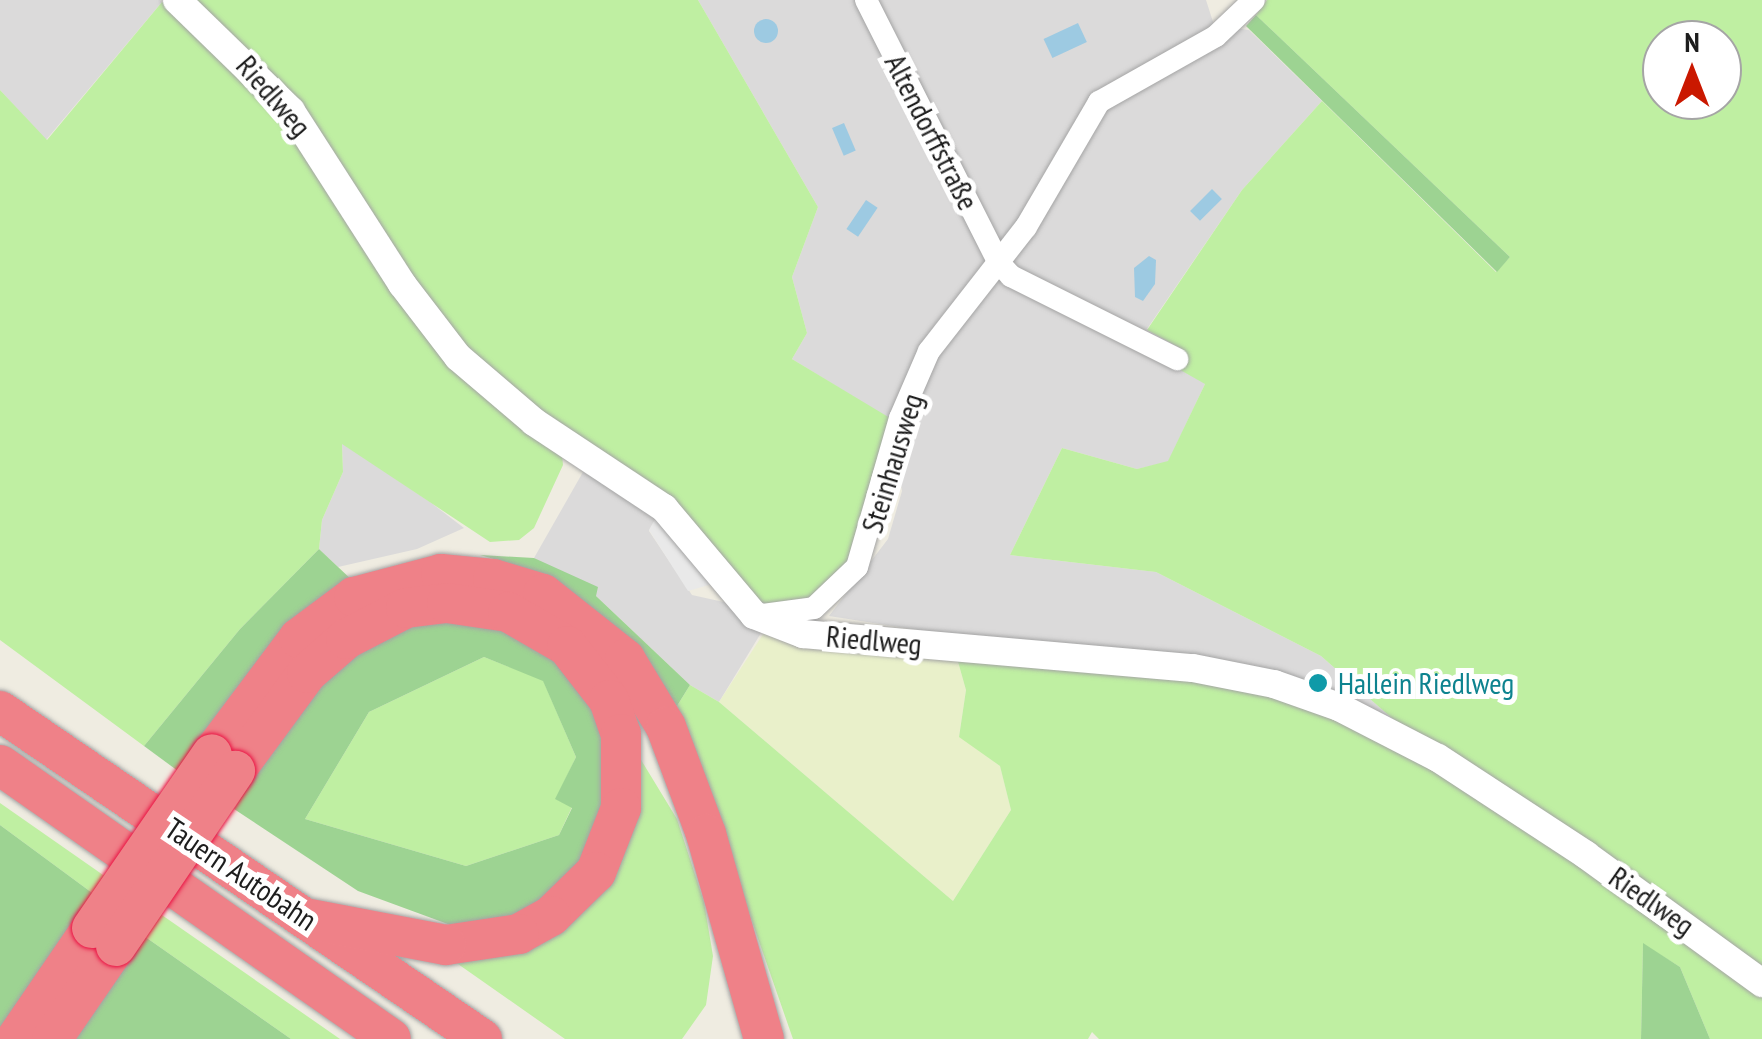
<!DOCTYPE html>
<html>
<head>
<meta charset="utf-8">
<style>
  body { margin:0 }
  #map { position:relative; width:1762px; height:1039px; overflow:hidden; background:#efece1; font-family:"PT Sans Narrow",sans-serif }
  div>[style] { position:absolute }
  .residential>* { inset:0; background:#dbdada }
  .farmland>* { inset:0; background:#e9f0ca }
  .grass>* { inset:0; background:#bfefa2 }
  .forest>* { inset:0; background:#9dd392 }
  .parking>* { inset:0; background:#e9e9e9 }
  .water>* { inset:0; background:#9dcae2; transform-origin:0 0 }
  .round { border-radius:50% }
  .roads { filter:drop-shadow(0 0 2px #a4a4a4) drop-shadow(0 0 2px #a4a4a4) }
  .minor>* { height:22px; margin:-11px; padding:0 11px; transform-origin:11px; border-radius:11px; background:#fff }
  .tertiary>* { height:28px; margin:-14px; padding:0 14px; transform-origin:14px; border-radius:14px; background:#fff }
  .motorway>* { height:40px; margin:-20px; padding:0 20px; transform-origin:20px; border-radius:20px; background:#ef8188 }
  .bridges { filter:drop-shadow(0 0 2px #ea1243) drop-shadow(0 0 2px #ea1243) }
  .motorway-bridge>* { height:40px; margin:-20px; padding:0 20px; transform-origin:20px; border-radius:20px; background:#ef8188 }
  .dots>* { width:28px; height:28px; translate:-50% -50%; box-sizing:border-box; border:5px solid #fff; border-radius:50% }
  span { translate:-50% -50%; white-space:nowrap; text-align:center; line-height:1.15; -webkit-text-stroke:10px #fff; paint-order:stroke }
  .street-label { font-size:30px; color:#1d1d1d }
  .culture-label { font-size:30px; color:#0d838f }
  .left { translate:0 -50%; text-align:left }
  .north { position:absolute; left:1642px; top:20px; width:100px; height:100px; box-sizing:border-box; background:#fff; border:2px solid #a5a5a5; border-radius:50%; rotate:0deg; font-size:28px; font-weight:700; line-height:40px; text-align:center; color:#1d1d1d }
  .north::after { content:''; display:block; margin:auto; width:35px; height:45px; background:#ca1800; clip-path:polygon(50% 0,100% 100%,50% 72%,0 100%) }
</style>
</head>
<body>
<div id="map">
  <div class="residential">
    <div style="clip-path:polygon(0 0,160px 0,162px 2px,46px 140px,0 90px)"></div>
    <div style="clip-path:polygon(698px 0,1206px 0,1214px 25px,1249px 30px,1322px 101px,1242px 190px,1147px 329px,1183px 349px,1205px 384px,1168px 462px,1137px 469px,1062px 448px,1010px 555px,1156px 572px,1321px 656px,1418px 741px,969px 638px,829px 616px,888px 539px,902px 491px,890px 419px,792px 359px,807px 333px,792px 277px,818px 207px)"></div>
    <div style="clip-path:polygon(342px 443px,430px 502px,464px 528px,417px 549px,338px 567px,319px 549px,322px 520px,343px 472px)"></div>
    <div style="clip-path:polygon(583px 472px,658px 514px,649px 531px,692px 595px,728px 603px,761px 633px,719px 702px,690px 685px,596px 596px,534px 558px)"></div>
  </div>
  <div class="farmland">
    <div style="clip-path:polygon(767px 628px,955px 651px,966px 690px,959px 736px,1000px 766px,1011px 810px,953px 901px,719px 702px)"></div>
  </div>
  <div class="grass">
    <div style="clip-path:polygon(191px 0,698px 0,818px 207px,792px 277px,807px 333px,792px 359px,890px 418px,846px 565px,819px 594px,796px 603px,770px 606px,746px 595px,573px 437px,460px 350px)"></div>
    <div style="clip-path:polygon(evenodd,1267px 0,1762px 0,1762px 974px,1418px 741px,1321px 656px,1156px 572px,1010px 555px,1062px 448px,1137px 469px,1168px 461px,1205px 384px,1175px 367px,1182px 349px,1147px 330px,1242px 190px,1322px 101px,1496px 272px,1510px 257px,1256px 15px,1267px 0,1662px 40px,1722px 40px,1722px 100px,1662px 100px,1662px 40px)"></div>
    <div style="clip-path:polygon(162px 2px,222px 47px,282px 111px,358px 225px,562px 455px,563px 465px,534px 528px,519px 540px,490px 542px,342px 444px,343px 472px,322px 520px,319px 549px,240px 629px,144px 746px,0 640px,0 90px,47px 140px)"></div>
    <div style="clip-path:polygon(955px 651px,1279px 692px,1441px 768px,1762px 993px,1762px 1039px,1710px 1039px,1680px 967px,1643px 944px,1641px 1039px,1099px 1039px,1092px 1032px,1088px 1039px,793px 1039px,677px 706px,690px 685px,719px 702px,953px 901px,1011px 810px,1000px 766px,959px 737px,966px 690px)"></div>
    <div style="clip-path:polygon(484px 657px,543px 680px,576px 757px,556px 799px,572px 807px,559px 835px,466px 866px,305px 819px,369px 712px)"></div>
    <div style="clip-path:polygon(635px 750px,677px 819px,704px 902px,713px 956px,706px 1005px,682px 1039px,565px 1039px,448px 957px,480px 956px)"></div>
    <div style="clip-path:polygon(0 803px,106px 877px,95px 895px,0 825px)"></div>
    <div style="clip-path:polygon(159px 913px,340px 1039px,291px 1039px,144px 936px)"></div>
  </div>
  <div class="forest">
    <div style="clip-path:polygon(1256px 15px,1510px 257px,1497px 272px,1246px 26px)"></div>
    <div style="clip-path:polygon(319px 549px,355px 583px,178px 771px,144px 746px,240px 629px)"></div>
    <div style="clip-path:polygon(480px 555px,534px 558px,598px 587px,596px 596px,690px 685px,677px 706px,638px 652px,531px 570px)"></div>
    <div style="clip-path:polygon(evenodd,449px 618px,506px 626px,552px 653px,592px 700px,609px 756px,608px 803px,578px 868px,518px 918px,464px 930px,358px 891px,234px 809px,288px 722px,354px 651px,397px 629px,449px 618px,484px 657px,543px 681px,576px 757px,555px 799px,572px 808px,559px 835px,466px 866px,305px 819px,369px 712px,484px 657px)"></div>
    <div style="clip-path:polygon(0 825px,95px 895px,0 1038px)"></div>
    <div style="clip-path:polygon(144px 936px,291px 1039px,69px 1039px)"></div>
    <div style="clip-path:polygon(1643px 943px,1680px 967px,1710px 1039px,1641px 1039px)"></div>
  </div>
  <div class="parking">
    <div style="clip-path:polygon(658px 514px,712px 584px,688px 591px,649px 530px)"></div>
  </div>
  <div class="water">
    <div class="round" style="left:754px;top:19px;width:24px;height:24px"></div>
    <div style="left:1078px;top:23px;width:21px;height:38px;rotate:65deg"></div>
    <div style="left:844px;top:123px;width:30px;height:13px;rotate:67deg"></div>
    <div style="left:1212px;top:189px;width:14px;height:31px;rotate:45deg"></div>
    <div style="left:866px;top:200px;width:14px;height:35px;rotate:34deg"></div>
    <div style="clip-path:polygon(1149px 256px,1156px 260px,1155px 284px,1143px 301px,1135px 297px,1134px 268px)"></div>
  </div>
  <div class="roads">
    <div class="minor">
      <div style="left:866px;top:0;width:295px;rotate:63.2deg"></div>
      <div style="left:999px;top:263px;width:18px;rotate:47deg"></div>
      <div style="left:1011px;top:276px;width:186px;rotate:26.6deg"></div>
      <div style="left:763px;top:615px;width:51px;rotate:-7.8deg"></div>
      <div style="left:814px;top:608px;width:59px;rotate:-43.6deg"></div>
      <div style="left:857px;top:567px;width:155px;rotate:-73.9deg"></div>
      <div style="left:900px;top:418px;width:73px;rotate:-66.6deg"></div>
      <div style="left:929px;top:351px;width:157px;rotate:-52deg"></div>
      <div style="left:1026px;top:227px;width:145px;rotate:-59.7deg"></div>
      <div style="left:1099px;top:102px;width:134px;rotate:-29.4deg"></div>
      <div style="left:1216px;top:36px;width:52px;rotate:-43.5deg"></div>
    </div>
    <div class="tertiary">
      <div style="left:177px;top:0;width:159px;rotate:44.2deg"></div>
      <div style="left:291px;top:111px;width:206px;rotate:57.3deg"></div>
      <div style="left:402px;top:284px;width:92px;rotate:52.5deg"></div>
      <div style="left:458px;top:357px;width:100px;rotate:40.5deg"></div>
      <div style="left:534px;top:422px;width:156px;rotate:33.5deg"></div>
      <div style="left:664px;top:508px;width:140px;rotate:49.9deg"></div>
      <div style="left:754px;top:615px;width:53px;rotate:21.2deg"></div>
      <div style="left:803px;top:634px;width:391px;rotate:5deg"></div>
      <div style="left:1193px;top:668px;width:83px;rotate:11.2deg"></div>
      <div style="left:1274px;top:684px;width:69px;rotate:19.5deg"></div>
      <div style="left:1339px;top:707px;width:111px;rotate:27.3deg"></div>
      <div style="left:1438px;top:758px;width:177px;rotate:33.2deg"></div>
      <div style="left:1586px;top:855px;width:218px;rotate:36deg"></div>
    </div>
    <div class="motorway">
      <div style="left:0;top:711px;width:583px;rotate:34.24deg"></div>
      <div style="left:212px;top:754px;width:145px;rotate:-53.1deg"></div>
      <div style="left:299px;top:638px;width:69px;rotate:-36.7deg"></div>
      <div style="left:354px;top:597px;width:90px;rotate:-14.8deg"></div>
      <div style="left:441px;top:574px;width:52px;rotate:5.5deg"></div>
      <div style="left:493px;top:579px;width:52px;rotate:16.7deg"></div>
      <div style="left:543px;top:594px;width:105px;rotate:38.4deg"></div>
      <div style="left:625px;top:659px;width:79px;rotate:58.9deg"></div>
      <div style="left:666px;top:727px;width:114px;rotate:69.5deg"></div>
      <div style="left:706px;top:834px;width:213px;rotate:74.2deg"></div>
      <div style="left:0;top:765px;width:477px;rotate:35deg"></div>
      <div style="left:235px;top:771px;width:122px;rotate:-53.7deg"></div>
      <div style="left:307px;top:673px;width:52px;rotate:-41.1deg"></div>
      <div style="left:346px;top:639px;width:68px;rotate:-27.3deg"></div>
      <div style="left:406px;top:608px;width:41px;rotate:-7deg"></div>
      <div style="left:447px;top:603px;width:62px;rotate:8.4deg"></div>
      <div style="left:508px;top:612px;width:68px;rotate:30deg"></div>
      <div style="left:567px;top:646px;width:68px;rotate:52.1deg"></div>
      <div style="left:609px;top:700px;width:36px;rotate:71deg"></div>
      <div style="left:621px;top:734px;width:74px;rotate:90deg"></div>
      <div style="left:621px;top:808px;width:69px;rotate:111.3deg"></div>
      <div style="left:596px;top:872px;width:63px;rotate:135.6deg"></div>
      <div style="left:551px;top:916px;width:37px;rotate:151deg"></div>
      <div style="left:519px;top:934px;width:74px;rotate:171.4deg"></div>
      <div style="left:446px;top:945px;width:144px;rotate:-169.2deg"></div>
      <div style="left:16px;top:1039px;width:135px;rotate:-55.6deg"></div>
      <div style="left:52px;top:1039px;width:113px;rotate:-55.5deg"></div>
    </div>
  </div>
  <div class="bridges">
    <div class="motorway-bridge">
      <div style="left:92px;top:928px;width:211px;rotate:-55.4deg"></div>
      <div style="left:116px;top:946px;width:212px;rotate:-55.8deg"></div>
    </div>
  </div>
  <div class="dots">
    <div style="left:1318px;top:683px;background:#0f9aa8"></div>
  </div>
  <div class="street-label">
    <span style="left:274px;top:96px;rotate:49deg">Riedlweg</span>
    <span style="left:932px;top:132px;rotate:63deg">Altendorffstraße</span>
    <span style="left:892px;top:463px;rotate:-73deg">Steinhausweg</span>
    <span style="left:874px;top:640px;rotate:5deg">Riedlweg</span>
    <span style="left:241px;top:874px;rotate:34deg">Tauern Autobahn</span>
    <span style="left:1652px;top:901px;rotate:35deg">Riedlweg</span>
  </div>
  <div class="culture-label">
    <span class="left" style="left:1338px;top:683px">Hallein Riedlweg</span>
  </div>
  <div class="north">N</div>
</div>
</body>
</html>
